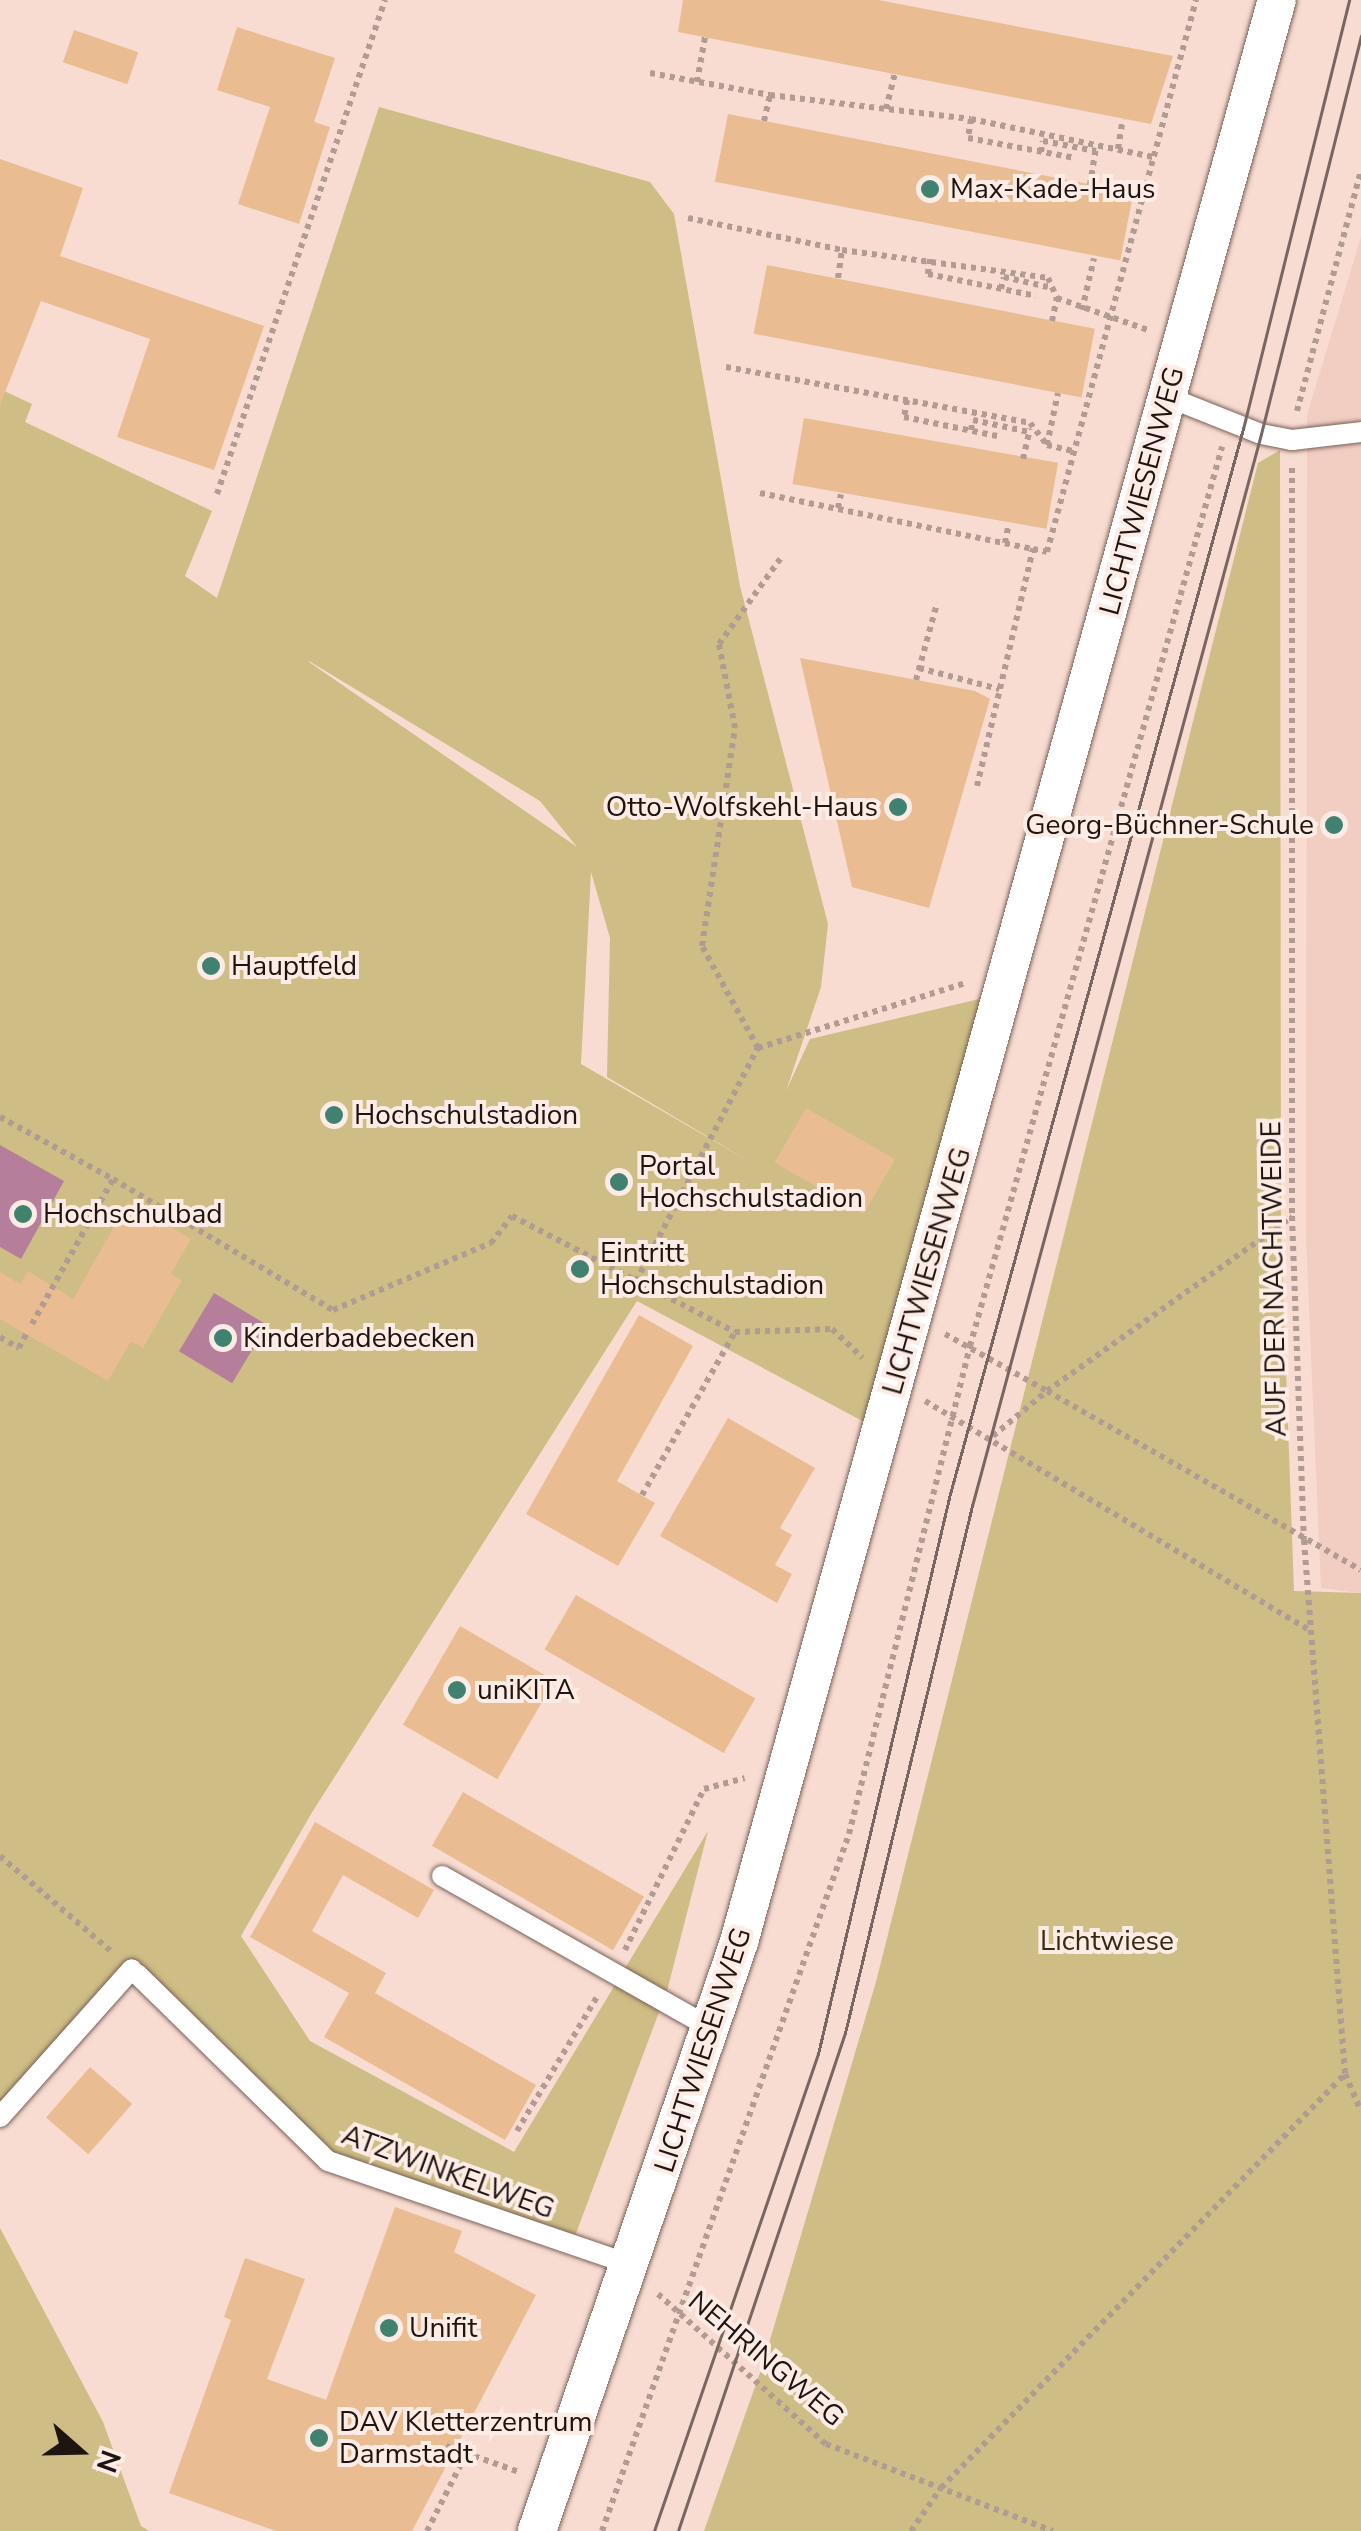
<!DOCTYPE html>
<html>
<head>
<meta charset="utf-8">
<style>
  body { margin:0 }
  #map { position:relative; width:1361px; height:2531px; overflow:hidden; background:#f8dbd1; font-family:"Nunito Sans",sans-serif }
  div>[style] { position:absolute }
  .built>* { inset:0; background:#f2cdc1 }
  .green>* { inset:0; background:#cebd84 }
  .water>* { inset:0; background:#b57f9c; transform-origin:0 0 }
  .building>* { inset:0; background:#e9bd91; transform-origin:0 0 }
  .path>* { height:6px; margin-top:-3px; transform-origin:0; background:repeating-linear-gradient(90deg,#b29b93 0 5px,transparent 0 10px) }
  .roads { filter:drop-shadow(0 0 2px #7a6158) drop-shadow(0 0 2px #7a6158) }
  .lane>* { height:20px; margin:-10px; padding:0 10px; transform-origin:10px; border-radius:10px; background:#fff }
  .street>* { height:38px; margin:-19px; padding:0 19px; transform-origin:19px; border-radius:19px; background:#fff }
  .tram>* { height:2.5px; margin:-1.25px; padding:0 1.25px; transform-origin:1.25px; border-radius:1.25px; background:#786660 }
  .dots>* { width:28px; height:28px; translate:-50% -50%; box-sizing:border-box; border:5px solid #fdebe5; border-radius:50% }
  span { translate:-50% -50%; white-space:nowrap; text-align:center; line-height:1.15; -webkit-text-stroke:8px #fdebe5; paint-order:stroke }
  .poi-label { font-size:28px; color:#1e1410 }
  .left { translate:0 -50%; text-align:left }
  .right { translate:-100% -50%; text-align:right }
  .street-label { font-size:28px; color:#1e1410 }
  .park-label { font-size:28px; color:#332c11 }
  .north { position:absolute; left:30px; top:2401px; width:100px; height:100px; -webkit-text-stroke:8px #fdebe5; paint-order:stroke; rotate:110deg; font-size:28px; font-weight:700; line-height:40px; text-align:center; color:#1e1410 }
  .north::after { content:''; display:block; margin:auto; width:35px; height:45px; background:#1e1410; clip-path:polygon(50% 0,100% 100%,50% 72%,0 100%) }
</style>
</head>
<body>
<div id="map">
  <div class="built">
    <div style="clip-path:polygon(1361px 237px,1361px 1593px,1321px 1588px,1306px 1236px,1307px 415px)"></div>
  </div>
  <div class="green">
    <div style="clip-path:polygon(evenodd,379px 107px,650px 182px,674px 214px,740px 586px,828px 924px,821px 987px,786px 1091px,810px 1039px,992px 996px,868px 1424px,637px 1301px,311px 1814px,241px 1936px,310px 2041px,514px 2152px,708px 1831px,667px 1991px,572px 2244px,331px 2158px,132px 1962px,0 2106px,0 389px,32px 404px,25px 422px,212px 511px,185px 576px,217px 598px,379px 107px,309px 661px,540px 801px,577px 847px,309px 662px,309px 661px,379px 107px,591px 872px,610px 938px,607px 1077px,754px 1164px,581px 1064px,591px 872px)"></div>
    <div style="clip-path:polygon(1280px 450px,1281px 1232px,1294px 1591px,1361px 1593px,1361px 2531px,704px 2531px,762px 2367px,876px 1982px,1258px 463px)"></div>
    <div style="clip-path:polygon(0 2228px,103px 2422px,141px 2526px,149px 2531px,0 2531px)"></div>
  </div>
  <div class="water">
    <div style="clip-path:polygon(0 1145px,64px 1181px,21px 1259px,0 1247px)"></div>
    <div style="left:214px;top:1293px;width:62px;height:68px;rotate:31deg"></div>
  </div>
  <div class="building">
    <div style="clip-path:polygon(683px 0,878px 0,1173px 56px,1151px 124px,678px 32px)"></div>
    <div style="clip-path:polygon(237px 27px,335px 58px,314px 122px,330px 127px,299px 224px,238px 204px,270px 107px,217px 90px)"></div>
    <div style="left:74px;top:30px;width:68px;height:34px;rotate:19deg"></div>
    <div style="left:728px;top:114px;width:413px;height:69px;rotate:11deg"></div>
    <div style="clip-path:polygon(0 159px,83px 188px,60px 256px,264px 326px,214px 470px,117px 437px,150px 339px,41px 301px,0 405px)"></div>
    <div style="left:767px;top:265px;width:334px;height:70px;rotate:11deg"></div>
    <div style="left:804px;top:418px;width:258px;height:67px;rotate:10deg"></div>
    <div style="clip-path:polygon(800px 658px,975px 691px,990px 699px,929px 908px,852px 887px)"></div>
    <div style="left:806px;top:1108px;width:103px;height:63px;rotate:30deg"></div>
    <div style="clip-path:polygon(128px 1202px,191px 1239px,171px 1274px,182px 1280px,143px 1348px,131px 1341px,108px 1381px,0 1319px,0 1272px,20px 1284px,28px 1271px,73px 1299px)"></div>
    <div style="clip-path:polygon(639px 1315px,693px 1346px,617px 1481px,655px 1503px,618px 1566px,526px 1514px)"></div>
    <div style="clip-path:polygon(728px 1418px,815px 1468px,780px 1528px,792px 1535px,775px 1565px,792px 1574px,777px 1603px,660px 1536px)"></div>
    <div style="left:576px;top:1595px;width:207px;height:63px;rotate:30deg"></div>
    <div style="left:460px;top:1626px;width:109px;height:114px;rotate:30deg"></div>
    <div style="left:463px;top:1792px;width:209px;height:62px;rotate:30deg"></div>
    <div style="clip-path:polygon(315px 1822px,434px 1890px,418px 1918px,343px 1875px,312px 1931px,386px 1973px,375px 1993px,536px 2085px,505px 2140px,324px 2037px,349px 1993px,250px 1937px)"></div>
    <div style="left:90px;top:2067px;width:56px;height:67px;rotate:41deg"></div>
    <div style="clip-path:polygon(395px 2207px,462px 2231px,454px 2252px,536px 2295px,412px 2531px,276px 2531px,169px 2493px,231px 2320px,224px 2317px,245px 2258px,305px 2279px,267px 2379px,326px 2400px)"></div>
  </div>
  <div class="path">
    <div style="left:650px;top:73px;width:122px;rotate:10.4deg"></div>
    <div style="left:770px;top:95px;width:202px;rotate:6.8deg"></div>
    <div style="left:971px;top:119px;width:186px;rotate:11.8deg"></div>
    <div style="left:697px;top:82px;width:46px;rotate:-79.9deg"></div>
    <div style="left:886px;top:109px;width:36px;rotate:-76deg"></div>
    <div style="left:971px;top:119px;width:19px;rotate:99deg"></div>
    <div style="left:968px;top:138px;width:109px;rotate:10.6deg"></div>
    <div style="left:764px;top:121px;width:27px;rotate:-77deg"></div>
    <div style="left:1118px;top:149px;width:30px;rotate:-81deg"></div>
    <div style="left:1041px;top:152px;width:11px;rotate:-80deg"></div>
    <div style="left:1043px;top:141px;width:54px;rotate:10.7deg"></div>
    <div style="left:1090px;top:185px;width:38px;rotate:-81deg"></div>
    <div style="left:688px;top:218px;width:157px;rotate:11.7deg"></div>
    <div style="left:842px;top:250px;width:208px;rotate:7.7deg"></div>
    <div style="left:1048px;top:278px;width:22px;rotate:66deg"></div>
    <div style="left:1057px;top:298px;width:96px;rotate:19.4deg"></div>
    <div style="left:930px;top:259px;width:15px;rotate:98deg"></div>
    <div style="left:928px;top:274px;width:110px;rotate:11.5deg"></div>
    <div style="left:838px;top:278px;width:28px;rotate:-82deg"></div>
    <div style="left:1001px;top:289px;width:12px;rotate:-76deg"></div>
    <div style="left:1004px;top:277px;width:45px;rotate:12.8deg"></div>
    <div style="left:1082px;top:310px;width:53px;rotate:-77deg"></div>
    <div style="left:1052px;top:321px;width:24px;rotate:-78deg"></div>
    <div style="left:726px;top:367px;width:309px;rotate:10.4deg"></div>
    <div style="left:1030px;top:423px;width:28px;rotate:52deg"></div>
    <div style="left:1047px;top:445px;width:27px;rotate:13deg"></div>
    <div style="left:907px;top:400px;width:17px;rotate:100deg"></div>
    <div style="left:904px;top:417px;width:95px;rotate:11.5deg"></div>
    <div style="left:1297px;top:411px;width:249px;rotate:-75.1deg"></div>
    <div style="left:971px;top:430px;width:10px;rotate:-79deg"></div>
    <div style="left:973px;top:420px;width:57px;rotate:12.1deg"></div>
    <div style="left:1047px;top:445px;width:53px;rotate:-78.1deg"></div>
    <div style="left:1023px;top:459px;width:31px;rotate:-77deg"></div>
    <div style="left:1292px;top:468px;width:748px;rotate:90deg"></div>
    <div style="left:1292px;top:1216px;width:324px;rotate:87.9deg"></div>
    <div style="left:1304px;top:1540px;width:536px;rotate:85.61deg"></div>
    <div style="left:1345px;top:2074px;width:40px;rotate:66.6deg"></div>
    <div style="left:760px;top:493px;width:279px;rotate:11.6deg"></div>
    <div style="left:217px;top:494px;width:522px;rotate:-71.22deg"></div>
    <div style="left:838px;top:508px;width:14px;rotate:-78deg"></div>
    <div style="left:1005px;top:543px;width:16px;rotate:-79deg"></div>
    <div style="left:919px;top:668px;width:83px;rotate:14.7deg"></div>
    <div style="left:916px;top:680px;width:80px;rotate:-74.7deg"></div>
    <div style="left:977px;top:786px;width:244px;rotate:-76.7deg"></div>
    <div style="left:1033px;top:549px;width:14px;rotate:12deg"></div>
    <div style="left:1047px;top:552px;width:572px;rotate:-74.89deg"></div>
    <div style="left:758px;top:1048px;width:217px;rotate:-17.4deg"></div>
    <div style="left:0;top:1117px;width:129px;rotate:28.8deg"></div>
    <div style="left:636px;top:1281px;width:263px;rotate:-62.4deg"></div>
    <div style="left:758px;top:1048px;width:116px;rotate:-118.8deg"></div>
    <div style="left:702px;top:946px;width:220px;rotate:-81.4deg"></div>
    <div style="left:735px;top:728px;width:86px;rotate:-100.8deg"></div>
    <div style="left:719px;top:644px;width:105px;rotate:-54.3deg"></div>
    <div style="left:32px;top:1324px;width:166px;rotate:-60.8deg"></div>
    <div style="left:113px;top:1179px;width:256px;rotate:30.8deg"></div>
    <div style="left:333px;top:1310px;width:172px;rotate:-23deg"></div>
    <div style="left:491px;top:1243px;width:34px;rotate:-52deg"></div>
    <div style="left:512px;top:1216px;width:251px;rotate:27.5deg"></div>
    <div style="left:735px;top:1332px;width:97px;rotate:-1.8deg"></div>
    <div style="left:832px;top:1329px;width:42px;rotate:43.1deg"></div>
    <div style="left:945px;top:1334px;width:117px;rotate:29.2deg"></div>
    <div style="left:1047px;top:1391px;width:301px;rotate:-35.4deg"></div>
    <div style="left:0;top:1337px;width:22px;rotate:30deg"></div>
    <div style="left:19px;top:1348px;width:16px;rotate:-63deg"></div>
    <div style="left:925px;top:1401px;width:446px;rotate:30.8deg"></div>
    <div style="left:993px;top:1436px;width:70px;rotate:-39.8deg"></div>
    <div style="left:1047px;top:1391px;width:361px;rotate:29.7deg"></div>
    <div style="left:642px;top:1495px;width:188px;rotate:-60.3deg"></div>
    <div style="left:0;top:1856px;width:149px;rotate:40.6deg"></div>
    <div style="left:625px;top:1950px;width:179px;rotate:-63.9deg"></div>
    <div style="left:704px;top:1789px;width:42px;rotate:-15deg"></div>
    <div style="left:517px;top:2131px;width:158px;rotate:-59.2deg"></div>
    <div style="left:658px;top:2294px;width:225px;rotate:41.8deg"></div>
    <div style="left:826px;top:2444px;width:243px;rotate:21deg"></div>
    <div style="left:446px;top:2446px;width:77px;rotate:19.6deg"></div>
    <div style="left:427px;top:2531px;width:86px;rotate:-63.1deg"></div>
    <div style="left:602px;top:2531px;width:739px;rotate:-70.49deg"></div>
    <div style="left:849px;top:1834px;width:503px;rotate:-76.07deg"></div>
    <div style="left:970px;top:1346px;width:934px;rotate:-74.34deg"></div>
    <div style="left:911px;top:2531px;width:52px;rotate:-55.1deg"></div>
    <div style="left:941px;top:2488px;width:578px;rotate:-45.7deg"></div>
  </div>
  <div class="roads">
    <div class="lane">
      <div style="left:1168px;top:397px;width:100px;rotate:21.7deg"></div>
      <div style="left:1261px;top:434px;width:32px;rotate:11deg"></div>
      <div style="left:1292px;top:440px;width:69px;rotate:-6.6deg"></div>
      <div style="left:442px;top:1876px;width:310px;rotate:29.5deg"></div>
      <div style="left:137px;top:1974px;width:267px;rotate:44.4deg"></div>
      <div style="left:328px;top:2161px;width:320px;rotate:18.9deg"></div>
      <div style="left:0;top:2117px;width:198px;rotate:-48.3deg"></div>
    </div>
    <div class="street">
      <div style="left:537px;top:2531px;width:623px;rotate:-71.07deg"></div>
      <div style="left:739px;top:1942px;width:2015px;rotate:-74.52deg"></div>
    </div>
  </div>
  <div class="tram">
    <div style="left:654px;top:2531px;width:504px;rotate:-71.03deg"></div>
    <div style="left:818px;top:2054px;width:575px;rotate:-76.74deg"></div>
    <div style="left:950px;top:1494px;width:1105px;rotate:-74.62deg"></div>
    <div style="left:1243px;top:429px;width:442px;rotate:-76.1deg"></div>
    <div style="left:678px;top:2531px;width:525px;rotate:-71.46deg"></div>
    <div style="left:845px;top:2033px;width:542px;rotate:-76.45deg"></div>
    <div style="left:972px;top:1506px;width:1110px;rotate:-74.91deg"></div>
    <div style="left:1261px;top:434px;width:410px;rotate:-75.9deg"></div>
  </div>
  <div class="dots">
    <div style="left:930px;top:189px;background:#408170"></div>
    <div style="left:898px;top:807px;background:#408170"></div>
    <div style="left:1334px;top:825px;background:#408170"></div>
    <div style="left:211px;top:966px;background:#408170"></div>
    <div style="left:334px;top:1115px;background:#408170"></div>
    <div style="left:619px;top:1182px;background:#408170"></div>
    <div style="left:23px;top:1214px;background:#408170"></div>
    <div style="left:580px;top:1269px;background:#408170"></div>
    <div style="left:223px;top:1338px;background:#408170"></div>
    <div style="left:457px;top:1690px;background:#408170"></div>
    <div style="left:389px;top:2328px;background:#408170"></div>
    <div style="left:319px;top:2438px;background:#408170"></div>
  </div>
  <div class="poi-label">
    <span class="left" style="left:950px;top:189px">Max-Kade-Haus</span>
    <span class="right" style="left:878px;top:807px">Otto-Wolfskehl-Haus</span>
    <span class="right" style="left:1314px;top:825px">Georg-Büchner-Schule</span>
    <span class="left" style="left:231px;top:966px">Hauptfeld</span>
    <span class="left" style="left:354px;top:1115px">Hochschulstadion</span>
    <span class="left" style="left:639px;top:1182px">Portal<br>Hochschulstadion</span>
    <span class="left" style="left:43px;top:1214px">Hochschulbad</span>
    <span class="left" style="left:600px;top:1269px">Eintritt<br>Hochschulstadion</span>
    <span class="left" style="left:243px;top:1338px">Kinderbadebecken</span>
    <span class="left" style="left:477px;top:1690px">uniKITA</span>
    <span class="left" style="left:409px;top:2328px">Unifit</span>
    <span class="left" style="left:339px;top:2438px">DAV Kletterzentrum<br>Darmstadt</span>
  </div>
  <div class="street-label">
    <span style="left:1142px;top:491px;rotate:-75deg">LICHTWIESENWEG</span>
    <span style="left:927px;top:1271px;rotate:-74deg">LICHTWIESENWEG</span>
    <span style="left:1274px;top:1279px;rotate:-91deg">AUF DER NACHTWEIDE</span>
    <span style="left:703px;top:2050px;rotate:-72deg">LICHTWIESENWEG</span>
    <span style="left:448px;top:2172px;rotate:20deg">ATZWINKELWEG</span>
    <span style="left:766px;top:2359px;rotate:40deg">NEHRINGWEG</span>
  </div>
  <div class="park-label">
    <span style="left:1107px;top:1941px">Lichtwiese</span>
  </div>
  <div class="north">N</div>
</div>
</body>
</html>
